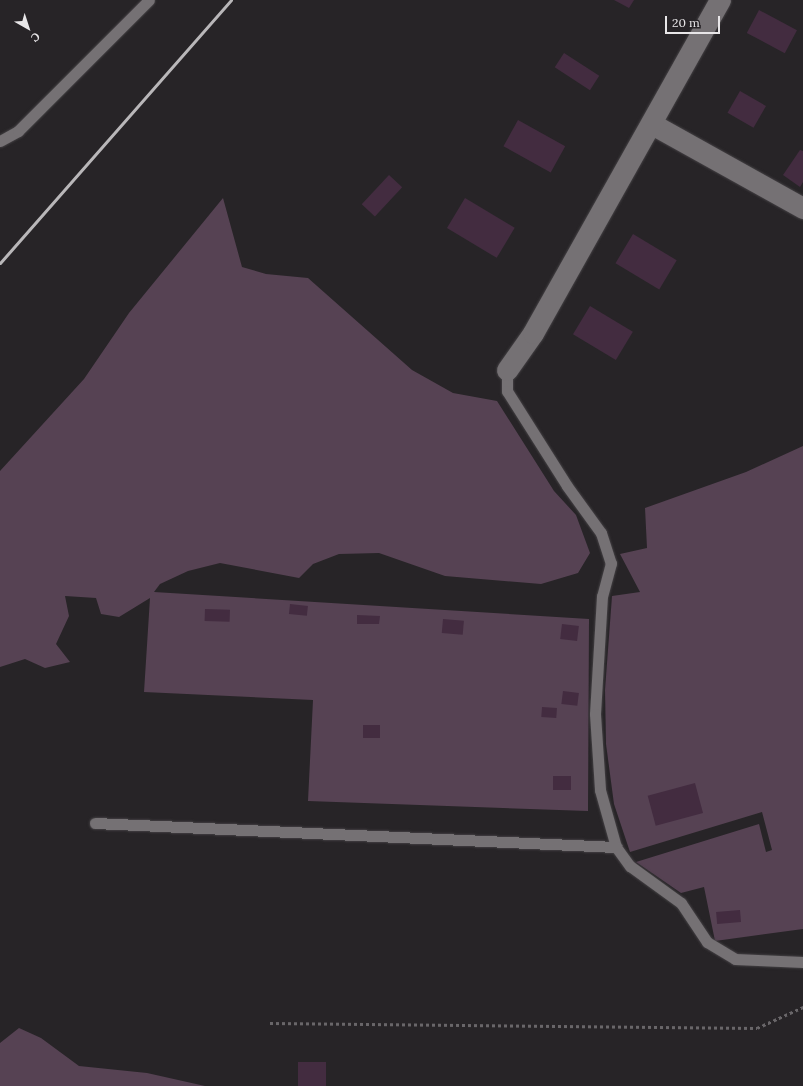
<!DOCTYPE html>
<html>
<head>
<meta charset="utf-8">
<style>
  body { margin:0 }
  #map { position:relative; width:803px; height:1086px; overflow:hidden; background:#272427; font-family:Lora,serif }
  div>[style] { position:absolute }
  .green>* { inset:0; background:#564253 }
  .building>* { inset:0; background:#432c40; transform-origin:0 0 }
  .path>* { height:2.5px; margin-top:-1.25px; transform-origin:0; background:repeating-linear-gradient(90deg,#696669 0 3px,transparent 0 6px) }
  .roads { filter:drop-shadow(0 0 1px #444144) drop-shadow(0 0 1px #444144) }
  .lane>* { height:11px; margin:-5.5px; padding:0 5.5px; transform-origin:5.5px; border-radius:5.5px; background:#757174 }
  .street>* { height:21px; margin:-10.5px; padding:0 10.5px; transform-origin:10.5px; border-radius:10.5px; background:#757174 }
  .rail>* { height:3px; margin:-1.5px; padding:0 1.5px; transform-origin:1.5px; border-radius:1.5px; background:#b9b7b9 }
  span { translate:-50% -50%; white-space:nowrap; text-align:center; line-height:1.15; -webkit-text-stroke:3.5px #272427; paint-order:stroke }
  .north { position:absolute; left:8px; top:8px; width:40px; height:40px; -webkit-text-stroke:3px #272427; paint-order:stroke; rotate:141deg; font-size:11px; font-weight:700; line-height:16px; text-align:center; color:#e8e6e8 }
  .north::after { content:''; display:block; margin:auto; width:14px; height:18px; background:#e8e6e8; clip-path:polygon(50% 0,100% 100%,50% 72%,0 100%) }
  .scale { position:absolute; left:665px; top:16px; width:55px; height:18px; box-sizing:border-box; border:2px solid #e8e6e8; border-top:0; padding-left:5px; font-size:12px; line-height:14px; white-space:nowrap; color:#e8e6e8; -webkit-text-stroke:3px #272427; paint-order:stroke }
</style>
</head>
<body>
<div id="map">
  <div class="green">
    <div style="clip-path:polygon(223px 198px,242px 267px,266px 274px,308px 278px,412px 370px,453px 393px,497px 401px,554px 491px,576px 515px,590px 553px,578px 573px,541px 584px,445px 576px,379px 553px,339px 554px,313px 564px,299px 578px,220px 563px,188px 571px,160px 584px,154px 592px,589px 619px,588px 811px,308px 801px,313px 700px,144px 692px,150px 598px,119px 617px,101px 614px,96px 598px,65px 596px,69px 616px,56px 644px,70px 662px,45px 668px,25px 659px,0 667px,0 471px,84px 379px,129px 313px)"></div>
    <div style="clip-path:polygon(803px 446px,803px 929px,715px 941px,704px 887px,681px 893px,636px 862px,759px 824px,766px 852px,772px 850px,762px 812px,630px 852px,614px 804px,606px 744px,605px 690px,612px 596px,640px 592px,620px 554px,647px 548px,645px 508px,746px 472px)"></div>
    <div style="clip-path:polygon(19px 1028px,41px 1038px,79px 1066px,147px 1073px,205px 1086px,0 1086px,0 1043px)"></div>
  </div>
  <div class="building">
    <div style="clip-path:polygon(614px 0,634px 0,629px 8px)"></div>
    <div style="left:759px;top:10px;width:43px;height:26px;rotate:28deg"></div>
    <div style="left:564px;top:53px;width:42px;height:17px;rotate:33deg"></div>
    <div style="left:740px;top:91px;width:30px;height:25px;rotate:30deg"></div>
    <div style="left:518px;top:120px;width:54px;height:30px;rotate:29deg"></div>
    <div style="clip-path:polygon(800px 150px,803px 151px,803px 182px,800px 187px,783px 175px)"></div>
    <div style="left:389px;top:175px;width:18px;height:40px;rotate:43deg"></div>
    <div style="left:465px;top:198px;width:58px;height:35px;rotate:31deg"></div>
    <div style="left:633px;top:234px;width:51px;height:34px;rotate:31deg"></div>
    <div style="left:590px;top:306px;width:50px;height:33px;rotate:31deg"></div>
    <div style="left:290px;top:604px;width:18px;height:10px;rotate:6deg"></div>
    <div style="left:205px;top:609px;width:25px;height:12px;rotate:2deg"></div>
    <div style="clip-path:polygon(357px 615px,380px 616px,379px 624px,357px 624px)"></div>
    <div style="left:443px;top:619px;width:21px;height:14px;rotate:5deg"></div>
    <div style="left:562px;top:624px;width:17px;height:15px;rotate:7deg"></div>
    <div style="left:563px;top:691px;width:16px;height:13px;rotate:7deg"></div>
    <div style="left:542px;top:707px;width:15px;height:10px;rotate:4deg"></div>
    <div style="left:363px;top:725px;width:17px;height:13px"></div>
    <div style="left:553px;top:776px;width:18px;height:14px"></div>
    <div style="left:695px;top:783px;width:31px;height:49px;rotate:75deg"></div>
    <div style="left:740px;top:910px;width:12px;height:24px;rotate:85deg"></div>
    <div style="left:298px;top:1062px;width:28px;height:24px"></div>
  </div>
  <div class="path">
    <div style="left:270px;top:1023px;width:487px;rotate:0.6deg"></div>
    <div style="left:757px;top:1028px;width:51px;rotate:-24.5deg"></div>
  </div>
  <div class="roads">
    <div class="lane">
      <div style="left:0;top:141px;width:21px;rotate:-29deg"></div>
      <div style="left:18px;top:131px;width:185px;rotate:-45deg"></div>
      <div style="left:507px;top:370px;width:21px;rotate:90deg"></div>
      <div style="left:507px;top:391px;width:112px;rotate:57.7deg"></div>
      <div style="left:567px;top:486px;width:58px;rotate:54.1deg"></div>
      <div style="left:601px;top:533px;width:32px;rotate:72deg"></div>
      <div style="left:611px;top:563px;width:34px;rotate:105deg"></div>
      <div style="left:602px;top:596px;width:118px;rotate:93.4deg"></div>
      <div style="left:595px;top:714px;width:76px;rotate:86.2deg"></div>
      <div style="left:600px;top:790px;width:59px;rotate:74.3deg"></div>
      <div style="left:616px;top:847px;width:24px;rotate:54deg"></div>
      <div style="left:630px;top:866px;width:63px;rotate:36deg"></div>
      <div style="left:681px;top:903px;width:47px;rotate:56.3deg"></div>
      <div style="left:707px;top:942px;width:33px;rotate:31deg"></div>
      <div style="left:735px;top:959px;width:68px;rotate:2.5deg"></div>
      <div style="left:95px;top:823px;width:522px;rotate:2.64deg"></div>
    </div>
    <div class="street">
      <div style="left:652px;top:124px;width:173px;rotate:29.1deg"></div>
      <div style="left:507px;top:370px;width:45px;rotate:-54.9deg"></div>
      <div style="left:533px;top:333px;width:382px;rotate:-60.7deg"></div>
    </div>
  </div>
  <div class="rail">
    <div style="left:0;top:263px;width:350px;rotate:-48.7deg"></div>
  </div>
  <div class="north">С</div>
  <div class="scale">20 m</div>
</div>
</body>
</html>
